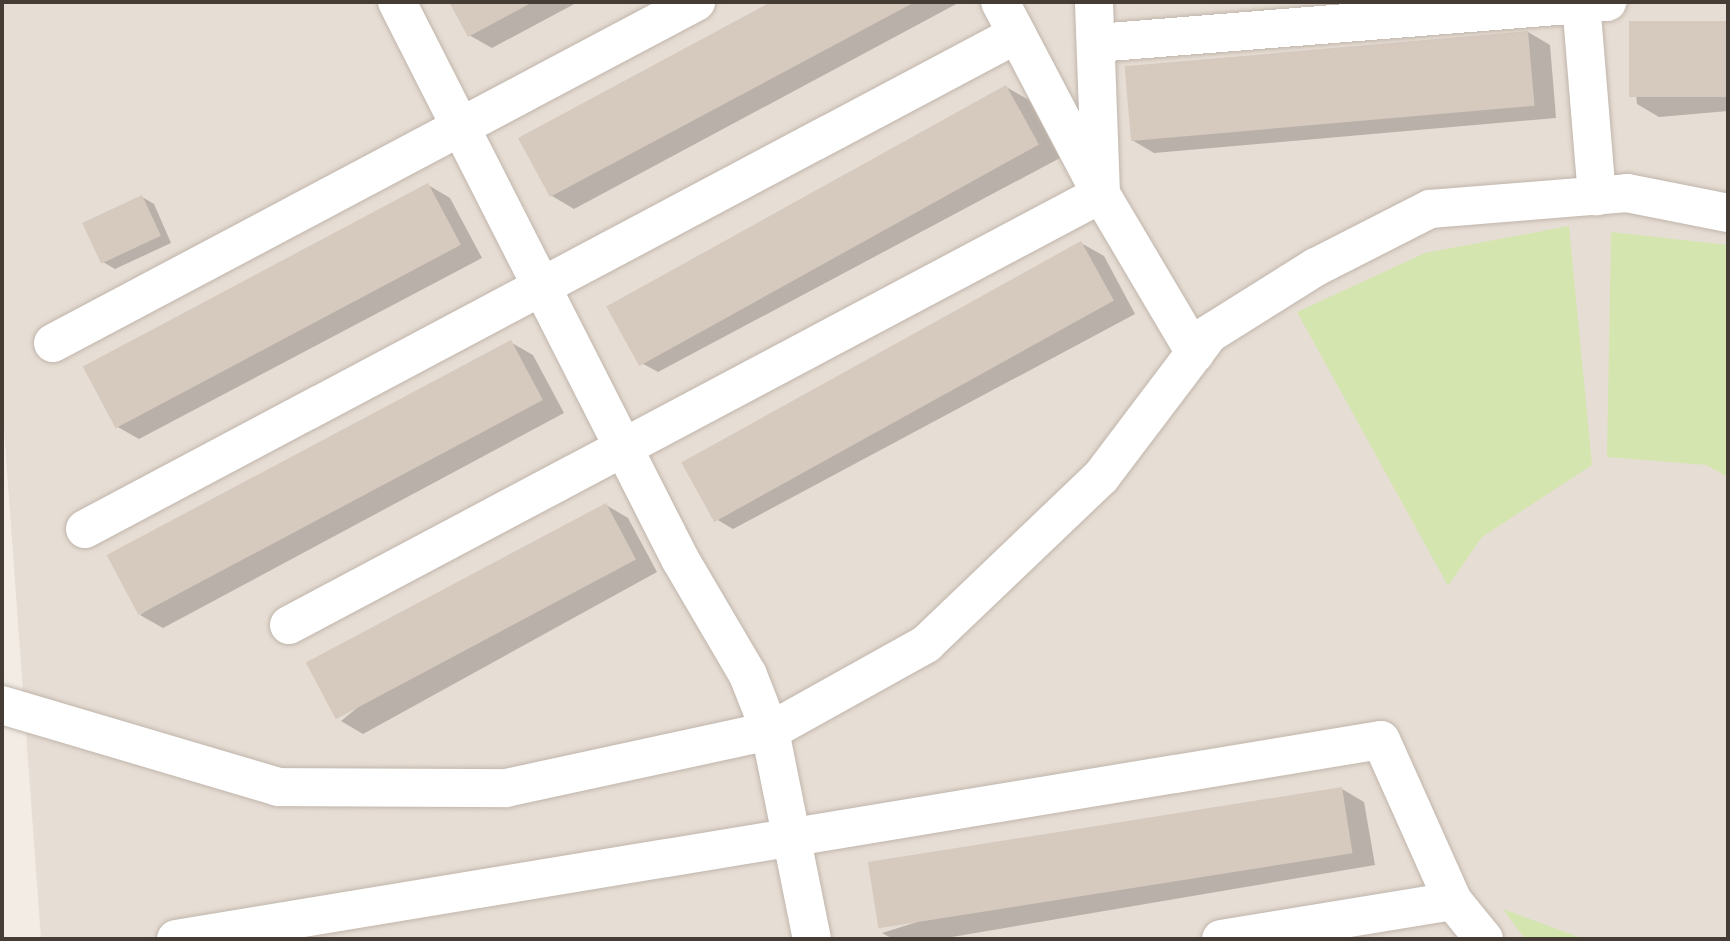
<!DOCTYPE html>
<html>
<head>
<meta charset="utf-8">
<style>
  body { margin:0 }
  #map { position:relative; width:1730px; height:941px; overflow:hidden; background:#f2ece5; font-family:"IBM Plex Sans",sans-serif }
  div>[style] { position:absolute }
  .residential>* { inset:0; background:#e6ddd4 }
  .green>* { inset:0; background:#d5e5af }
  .shadow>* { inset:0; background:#0003 }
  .building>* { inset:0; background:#d6c9be; transform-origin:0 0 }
  .roads { filter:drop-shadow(0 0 2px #c0b5ab) drop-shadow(0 0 2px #c0b5ab) }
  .minor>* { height:38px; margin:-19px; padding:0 19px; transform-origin:19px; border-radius:19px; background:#fff }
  span { translate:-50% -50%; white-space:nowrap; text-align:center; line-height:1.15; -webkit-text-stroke:5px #fff; paint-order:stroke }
  .frame { position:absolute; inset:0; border:4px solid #443c35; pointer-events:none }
</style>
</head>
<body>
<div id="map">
  <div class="residential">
    <div style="clip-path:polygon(2px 2px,1728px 2px,1728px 939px,41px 939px,2px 401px)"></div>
  </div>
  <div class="green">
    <div style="clip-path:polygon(1569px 226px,1592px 465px,1482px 537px,1448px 586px,1297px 312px,1425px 253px)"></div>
    <div style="clip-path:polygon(1611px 232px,1728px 245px,1728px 477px,1706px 465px,1607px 457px)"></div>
    <div style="clip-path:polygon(1503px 909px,1584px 939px,1525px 939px)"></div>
  </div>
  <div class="shadow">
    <div style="clip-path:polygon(451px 2px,578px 2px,492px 48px,469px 35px)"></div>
    <div style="clip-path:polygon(775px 2px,960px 2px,574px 209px,552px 196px,520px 138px)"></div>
    <div style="clip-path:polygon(1728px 22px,1728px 111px,1659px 117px,1637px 104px,1631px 31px)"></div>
    <div style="clip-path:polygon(1528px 32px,1550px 45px,1556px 118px,1154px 153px,1132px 140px)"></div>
    <div style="clip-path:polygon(1006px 87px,1029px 100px,1060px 158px,658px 372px,636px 360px)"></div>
    <div style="clip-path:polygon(428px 185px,450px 198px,482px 258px,139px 439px,116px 426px)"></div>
    <div style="clip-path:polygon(142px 197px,154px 204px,171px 243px,115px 269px,103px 262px)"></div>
    <div style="clip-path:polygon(1081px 243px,1104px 256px,1135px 314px,733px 529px,711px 516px)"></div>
    <div style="clip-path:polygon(510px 342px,533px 355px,564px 413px,163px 628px,140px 615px)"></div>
    <div style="clip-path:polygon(606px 505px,628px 518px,657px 572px,363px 734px,341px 721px)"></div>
    <div style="clip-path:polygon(1342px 789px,1364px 802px,1375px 865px,940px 939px,893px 939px,882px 933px)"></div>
  </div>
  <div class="building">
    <div style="clip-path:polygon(449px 2px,533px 2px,468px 37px)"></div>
    <div style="clip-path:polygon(771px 2px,915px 2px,550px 197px,518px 138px)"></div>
    <div style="left:1728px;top:21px;width:76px;height:99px;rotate:90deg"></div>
    <div style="left:1528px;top:31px;width:75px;height:405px;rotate:85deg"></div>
    <div style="left:1006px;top:85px;width:68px;height:457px;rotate:61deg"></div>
    <div style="left:428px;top:183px;width:70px;height:391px;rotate:62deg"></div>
    <div style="left:142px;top:195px;width:45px;height:66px;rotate:65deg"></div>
    <div style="left:1081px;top:241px;width:68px;height:457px;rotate:61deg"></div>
    <div style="left:511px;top:340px;width:68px;height:458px;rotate:62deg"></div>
    <div style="left:606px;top:503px;width:64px;height:340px;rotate:62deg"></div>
    <div style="left:1342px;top:787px;width:67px;height:480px;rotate:81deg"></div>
  </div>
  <div class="roads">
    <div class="minor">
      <div style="left:397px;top:2px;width:625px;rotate:63.07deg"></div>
      <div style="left:680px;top:559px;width:134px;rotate:59.6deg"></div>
      <div style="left:748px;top:675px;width:60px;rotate:68.6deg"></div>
      <div style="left:770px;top:731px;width:212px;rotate:78.6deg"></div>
      <div style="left:1000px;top:2px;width:217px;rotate:62.3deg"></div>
      <div style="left:1101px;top:194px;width:185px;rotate:59.4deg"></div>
      <div style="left:1581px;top:2px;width:195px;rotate:85.3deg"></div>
      <div style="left:1097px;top:43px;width:512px;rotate:-4.6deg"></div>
      <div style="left:53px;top:343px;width:728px;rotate:-27.94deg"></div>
      <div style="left:85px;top:529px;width:1055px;rotate:-27.97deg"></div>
      <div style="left:289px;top:625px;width:919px;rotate:-27.96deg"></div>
      <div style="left:1101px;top:194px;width:192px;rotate:-92.1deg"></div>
      <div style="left:2px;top:705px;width:288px;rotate:16.5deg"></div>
      <div style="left:278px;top:787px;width:228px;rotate:0.3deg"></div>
      <div style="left:506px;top:788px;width:270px;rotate:-12.2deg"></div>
      <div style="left:770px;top:731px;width:179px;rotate:-29.1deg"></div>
      <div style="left:926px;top:644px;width:242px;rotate:-43.7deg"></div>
      <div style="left:1101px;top:477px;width:179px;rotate:-52.9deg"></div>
      <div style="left:1209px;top:334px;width:126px;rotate:-32.1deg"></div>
      <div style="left:1316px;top:267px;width:128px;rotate:-27deg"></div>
      <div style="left:1430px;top:209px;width:198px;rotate:-4.6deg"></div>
      <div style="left:1627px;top:193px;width:103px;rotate:11.2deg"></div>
      <div style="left:176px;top:939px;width:1221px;rotate:-9.38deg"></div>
      <div style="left:1381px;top:740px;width:176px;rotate:65.9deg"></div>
      <div style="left:1453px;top:901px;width:49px;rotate:50.8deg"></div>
      <div style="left:1221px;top:939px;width:235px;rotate:-9.3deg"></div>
    </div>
  </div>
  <div class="frame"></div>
</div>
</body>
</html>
